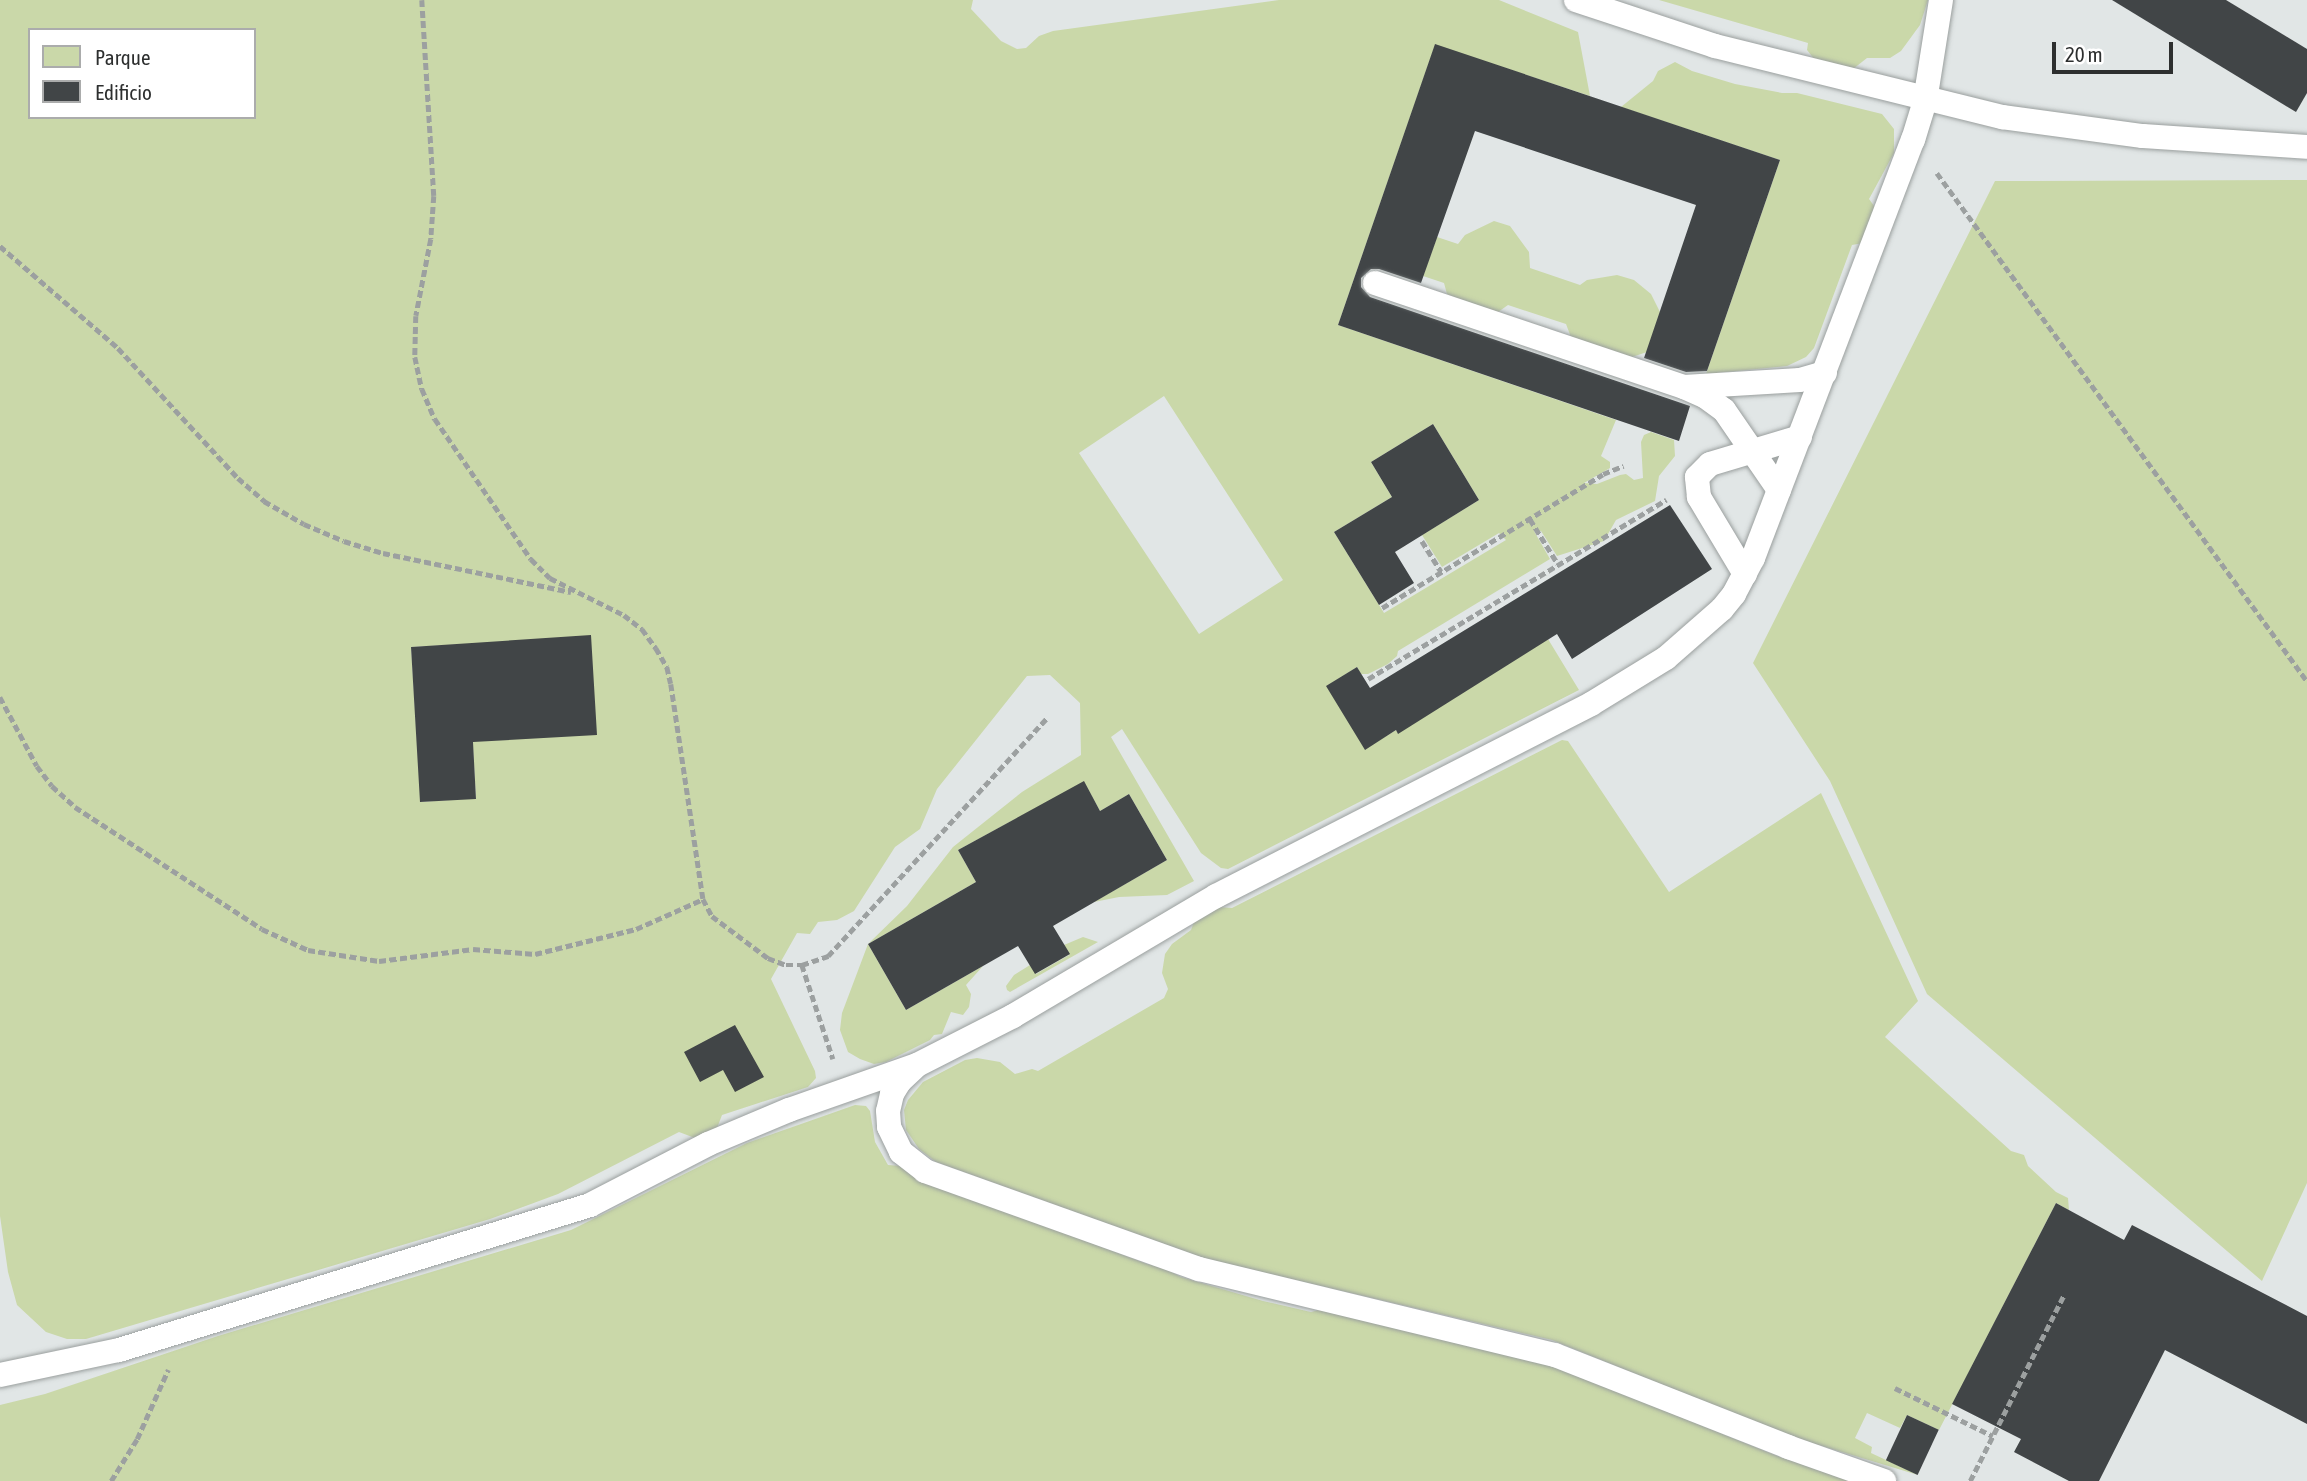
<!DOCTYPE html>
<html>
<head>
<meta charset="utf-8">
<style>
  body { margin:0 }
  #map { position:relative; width:2307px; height:1481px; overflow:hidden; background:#e1e6e6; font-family:"Asap Condensed",sans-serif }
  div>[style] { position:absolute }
  .green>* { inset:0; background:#cad8a9 }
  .building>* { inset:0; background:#414547; transform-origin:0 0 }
  .path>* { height:4.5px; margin-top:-2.25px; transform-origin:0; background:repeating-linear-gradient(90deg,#9ca0a0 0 7px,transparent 0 10.5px) }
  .roads { filter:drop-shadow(0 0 2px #9a9f9e) drop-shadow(0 0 2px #9a9f9e) }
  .service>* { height:24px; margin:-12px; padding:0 12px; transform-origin:12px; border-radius:12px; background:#fff }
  span { translate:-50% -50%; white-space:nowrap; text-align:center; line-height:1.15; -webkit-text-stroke:7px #fff; paint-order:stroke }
  .legend { position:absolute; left:28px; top:28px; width:228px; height:91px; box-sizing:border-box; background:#fff; border:2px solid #abacac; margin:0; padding:9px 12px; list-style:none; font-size:21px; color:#2d2f2f }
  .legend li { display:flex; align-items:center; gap:14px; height:35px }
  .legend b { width:35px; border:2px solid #abacac }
  .scale { position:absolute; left:2052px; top:42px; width:121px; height:32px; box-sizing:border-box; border:4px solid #2d2f2f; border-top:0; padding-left:9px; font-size:21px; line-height:24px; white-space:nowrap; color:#2d2f2f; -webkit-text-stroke:5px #fff; paint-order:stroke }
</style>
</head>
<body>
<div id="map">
  <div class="green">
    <div style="clip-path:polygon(evenodd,0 0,973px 0,971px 9px,1001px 41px,1017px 49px,1026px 48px,1039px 36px,1053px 31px,1279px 0,1499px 0,1578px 32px,1590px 96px,1435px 45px,1338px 325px,1616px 420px,1601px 456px,1610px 462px,1610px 468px,1584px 483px,1597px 484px,1620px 475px,1626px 474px,1634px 480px,1643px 478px,1641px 442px,1644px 435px,1651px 432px,1674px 440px,1675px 456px,1659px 476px,1655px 501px,1616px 520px,1604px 541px,1557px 556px,1541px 531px,1534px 531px,1550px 559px,1398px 651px,1397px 656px,1388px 664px,1368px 674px,1361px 674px,1357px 667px,1327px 686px,1365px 749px,1396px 730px,1398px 733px,1548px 639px,1579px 690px,1228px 869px,1221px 868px,1201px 853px,1122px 729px,1111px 737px,1194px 881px,1167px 895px,1119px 897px,1094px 902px,1167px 860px,1129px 794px,1100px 811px,1084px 782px,958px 850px,976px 882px,868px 944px,906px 1010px,983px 966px,966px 985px,971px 994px,969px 1007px,963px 1015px,951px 1012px,942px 1034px,934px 1035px,930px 1040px,886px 1062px,874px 1064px,860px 1059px,848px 1052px,840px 1030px,842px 1013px,868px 944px,907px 906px,953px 847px,1022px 792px,1081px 755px,1080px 703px,1050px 675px,1027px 676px,937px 789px,920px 829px,895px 847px,854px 911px,837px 920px,818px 922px,810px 934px,797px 933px,771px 979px,815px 1071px,816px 1078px,808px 1087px,722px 1115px,717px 1128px,695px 1138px,679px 1132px,558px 1194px,490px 1219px,86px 1339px,67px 1339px,46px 1332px,17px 1305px,8px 1272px,0 1216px,0 0,30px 30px,254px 30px,254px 117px,30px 117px,30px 30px,0 0,1164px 396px,1283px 580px,1199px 634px,1079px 453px,1164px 396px,0 0,1433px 424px,1479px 500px,1422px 535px,1442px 567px,1499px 533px,1506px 540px,1384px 613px,1334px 532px,1392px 497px,1371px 462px,1433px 424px,0 0,467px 644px,476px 798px,421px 802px,411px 647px,467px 644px)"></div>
    <div style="clip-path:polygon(1659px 0,1928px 0,1920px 25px,1901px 51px,1890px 58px,1867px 58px,1853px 69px,1815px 60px,1807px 50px,1808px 43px)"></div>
    <div style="clip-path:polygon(1675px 62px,1692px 71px,1735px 84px,1782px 93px,1797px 93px,1882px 114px,1894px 129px,1894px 153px,1869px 199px,1877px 210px,1863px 243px,1852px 245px,1814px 348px,1806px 357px,1787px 366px,1706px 374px,1780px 160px,1621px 107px,1653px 81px,1658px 71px)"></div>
    <div style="clip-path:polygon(2307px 180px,2307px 1183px,2262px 1281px,1927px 994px,1830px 781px,1753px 663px,1995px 181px)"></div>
    <div style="clip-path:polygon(1494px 221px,1510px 226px,1529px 252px,1530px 268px,1580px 285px,1587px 280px,1617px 275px,1634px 280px,1651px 294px,1660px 312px,1647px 352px,1632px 357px,1572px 340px,1566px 324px,1508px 305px,1498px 312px,1470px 305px,1447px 294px,1444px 283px,1423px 276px,1437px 237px,1458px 244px,1465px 235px)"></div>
    <div style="clip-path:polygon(1562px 740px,1568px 741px,1669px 892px,1821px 793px,1918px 1001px,1885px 1037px,2011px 1151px,2024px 1155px,2028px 1166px,2056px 1192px,2068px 1198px,2069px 1210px,2056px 1203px,1939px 1430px,1907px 1415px,1900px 1428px,1867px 1413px,1855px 1438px,1872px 1447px,1871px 1453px,1918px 1475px,1789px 1436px,1552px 1340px,1206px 1259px,936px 1162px,919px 1149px,906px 1130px,904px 1110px,908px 1100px,923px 1082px,965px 1060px,977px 1058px,1000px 1062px,1015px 1074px,1032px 1069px,1038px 1071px,1164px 998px,1168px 989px,1162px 973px,1165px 954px,1172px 944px,1191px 930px,1194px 922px,1218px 907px,1232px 908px)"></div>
    <div style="clip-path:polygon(1083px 937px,1098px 942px,1010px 992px,1007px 990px,1006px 986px,1014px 975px,1030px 965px,1036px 974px,1069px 955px,1064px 945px)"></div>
    <div style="clip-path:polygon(855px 1105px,866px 1106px,870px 1111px,875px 1142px,888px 1165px,901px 1166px,961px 1194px,1147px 1264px,1164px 1268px,1181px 1277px,1263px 1301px,1311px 1312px,1319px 1310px,1506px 1352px,1556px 1367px,1777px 1456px,1853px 1481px,0 1481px,0 1405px,45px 1394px,218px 1336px,571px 1230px,747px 1143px)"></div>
  </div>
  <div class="building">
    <div style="clip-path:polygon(2112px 0,2226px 0,2307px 49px,2307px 93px,2296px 112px)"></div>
    <div style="clip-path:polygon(1435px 44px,1780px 160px,1707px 371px,1686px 372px,1644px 358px,1696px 205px,1475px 131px,1421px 283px,1379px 269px,1371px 269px,1361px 278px,1361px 287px,1370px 297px,1690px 406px,1679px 441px,1338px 325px)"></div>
    <div style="clip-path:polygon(1433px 424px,1479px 500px,1395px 552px,1414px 583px,1379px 605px,1334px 532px,1392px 497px,1371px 462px)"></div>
    <div style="clip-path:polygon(1670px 505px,1712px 569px,1572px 659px,1557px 634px,1398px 734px,1396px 730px,1365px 750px,1326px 686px,1357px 667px,1370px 688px)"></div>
    <div style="clip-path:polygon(591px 635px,597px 735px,473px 742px,476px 799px,420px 802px,411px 647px)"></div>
    <div style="clip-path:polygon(1084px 781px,1100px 811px,1129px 794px,1167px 860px,1053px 926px,1070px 954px,1035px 974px,1018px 946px,906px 1010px,868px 944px,976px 882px,958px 850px)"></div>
    <div style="clip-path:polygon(735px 1025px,764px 1077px,735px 1092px,723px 1070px,700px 1082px,684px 1052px)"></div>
    <div style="clip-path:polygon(2056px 1203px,2124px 1240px,2132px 1225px,2307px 1316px,2307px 1424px,2165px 1350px,2099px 1481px,2069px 1481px,2014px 1452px,2021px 1439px,1952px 1404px)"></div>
    <div style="left:1907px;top:1415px;width:35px;height:50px;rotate:25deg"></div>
  </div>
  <div class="path">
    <div style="left:422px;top:0;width:196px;rotate:86.5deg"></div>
    <div style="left:434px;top:196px;width:43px;rotate:94deg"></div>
    <div style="left:431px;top:239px;width:78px;rotate:101deg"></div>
    <div style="left:416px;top:316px;width:41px;rotate:91.4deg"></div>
    <div style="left:415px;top:357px;width:33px;rotate:78deg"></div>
    <div style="left:422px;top:389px;width:33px;rotate:67deg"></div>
    <div style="left:435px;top:419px;width:170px;rotate:55.6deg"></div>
    <div style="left:531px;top:559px;width:27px;rotate:45deg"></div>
    <div style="left:550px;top:578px;width:83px;rotate:26.6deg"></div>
    <div style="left:624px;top:615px;width:23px;rotate:38deg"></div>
    <div style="left:642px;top:629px;width:24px;rotate:54deg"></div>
    <div style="left:656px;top:648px;width:22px;rotate:60deg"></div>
    <div style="left:667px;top:667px;width:17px;rotate:77deg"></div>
    <div style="left:671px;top:684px;width:217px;rotate:81.5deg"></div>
    <div style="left:703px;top:899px;width:19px;rotate:62deg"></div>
    <div style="left:712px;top:916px;width:70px;rotate:36.9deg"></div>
    <div style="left:768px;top:958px;width:19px;rotate:21deg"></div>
    <div style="left:786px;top:965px;width:16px"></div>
    <div style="left:802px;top:965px;width:99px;rotate:71.7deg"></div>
    <div style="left:1937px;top:173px;width:628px;rotate:53.93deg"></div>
    <div style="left:0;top:246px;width:156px;rotate:40.8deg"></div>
    <div style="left:118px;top:348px;width:177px;rotate:47.3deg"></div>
    <div style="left:238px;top:478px;width:35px;rotate:41deg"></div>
    <div style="left:264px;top:501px;width:46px;rotate:29.9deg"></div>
    <div style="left:304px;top:524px;width:43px;rotate:23deg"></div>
    <div style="left:344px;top:541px;width:41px;rotate:17.1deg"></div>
    <div style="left:383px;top:553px;width:192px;rotate:11.7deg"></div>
    <div style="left:1530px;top:519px;width:53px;rotate:58.1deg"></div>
    <div style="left:1422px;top:541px;width:36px;rotate:58deg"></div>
    <div style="left:1382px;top:608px;width:258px;rotate:-31.2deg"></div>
    <div style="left:1603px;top:474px;width:22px;rotate:-22deg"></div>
    <div style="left:1368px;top:679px;width:348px;rotate:-31deg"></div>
    <div style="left:0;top:697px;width:78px;rotate:61.8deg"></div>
    <div style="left:37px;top:766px;width:25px;rotate:53deg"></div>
    <div style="left:52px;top:786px;width:31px;rotate:42deg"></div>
    <div style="left:75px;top:807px;width:223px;rotate:33.1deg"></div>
    <div style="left:262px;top:929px;width:51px;rotate:24.5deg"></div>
    <div style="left:308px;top:950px;width:72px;rotate:8.8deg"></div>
    <div style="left:379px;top:961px;width:95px;rotate:-7.3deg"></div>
    <div style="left:473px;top:949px;width:62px;rotate:4.6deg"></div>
    <div style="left:535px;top:954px;width:104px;rotate:-13.9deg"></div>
    <div style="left:636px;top:929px;width:73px;rotate:-24.1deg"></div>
    <div style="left:802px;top:965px;width:28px;rotate:-19deg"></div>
    <div style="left:828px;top:956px;width:325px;rotate:-47.4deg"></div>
    <div style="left:1895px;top:1388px;width:109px;rotate:26.1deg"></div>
    <div style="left:111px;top:1481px;width:49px;rotate:-58.2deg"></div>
    <div style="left:137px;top:1439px;width:76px;rotate:-65.8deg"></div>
    <div style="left:1970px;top:1481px;width:208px;rotate:-63.2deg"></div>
  </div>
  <div class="roads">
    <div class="service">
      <div style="left:1576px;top:0;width:146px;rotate:18.3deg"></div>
      <div style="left:1715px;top:46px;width:296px;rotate:13.9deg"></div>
      <div style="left:2002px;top:117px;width:142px;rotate:7.7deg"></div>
      <div style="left:2143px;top:136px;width:164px;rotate:3.8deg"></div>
      <div style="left:1375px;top:283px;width:326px;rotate:18.6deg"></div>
      <div style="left:1684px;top:387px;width:116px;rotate:-3.5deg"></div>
      <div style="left:1800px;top:380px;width:26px;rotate:-16deg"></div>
      <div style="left:1684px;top:387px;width:24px;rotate:24deg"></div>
      <div style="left:1706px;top:397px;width:22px;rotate:36deg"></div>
      <div style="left:1724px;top:410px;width:97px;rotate:55.5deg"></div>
      <div style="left:1745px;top:574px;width:90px;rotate:-120.9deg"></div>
      <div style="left:1699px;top:497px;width:20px;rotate:-96deg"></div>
      <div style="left:1697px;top:477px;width:18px;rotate:-45deg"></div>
      <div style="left:1710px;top:464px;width:94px;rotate:-16.7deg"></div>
      <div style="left:914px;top:1068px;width:19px;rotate:137deg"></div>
      <div style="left:900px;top:1081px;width:15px;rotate:122deg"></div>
      <div style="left:892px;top:1094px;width:17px;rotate:103deg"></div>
      <div style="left:888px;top:1111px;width:16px;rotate:86deg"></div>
      <div style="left:889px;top:1127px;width:28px;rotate:64deg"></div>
      <div style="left:901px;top:1152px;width:31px;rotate:38deg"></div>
      <div style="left:925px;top:1171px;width:291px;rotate:19.7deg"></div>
      <div style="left:1199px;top:1269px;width:366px;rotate:13.6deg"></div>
      <div style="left:1555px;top:1355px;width:251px;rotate:21.5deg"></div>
      <div style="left:1788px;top:1447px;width:102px;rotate:19.5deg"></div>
      <div style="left:0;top:1375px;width:122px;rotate:-11.9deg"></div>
      <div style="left:119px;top:1350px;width:493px;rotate:-17.1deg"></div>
      <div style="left:590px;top:1205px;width:133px;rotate:-27.3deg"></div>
      <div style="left:708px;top:1144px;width:88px;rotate:-22.8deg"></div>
      <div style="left:789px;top:1110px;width:136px;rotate:-19.4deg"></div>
      <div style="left:917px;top:1065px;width:108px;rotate:-27deg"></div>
      <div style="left:1013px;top:1016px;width:236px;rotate:-30.6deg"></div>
      <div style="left:1216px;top:896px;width:421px;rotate:-27.1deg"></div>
      <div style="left:1591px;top:704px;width:88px;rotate:-31.5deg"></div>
      <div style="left:1666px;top:658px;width:74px;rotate:-41.2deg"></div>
      <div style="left:1722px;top:609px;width:19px;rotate:-51deg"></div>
      <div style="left:1734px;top:594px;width:41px;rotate:-62.2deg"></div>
      <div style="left:1753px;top:558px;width:448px;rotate:-69.1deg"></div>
      <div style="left:1913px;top:140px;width:41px;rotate:-72.9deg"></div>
      <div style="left:1925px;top:101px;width:102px;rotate:-81deg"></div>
    </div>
  </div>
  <ul class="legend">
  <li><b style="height:19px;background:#cad8a9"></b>Parque</li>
  <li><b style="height:19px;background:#414547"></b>Edificio</li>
  </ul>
  <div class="scale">20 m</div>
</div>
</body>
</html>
